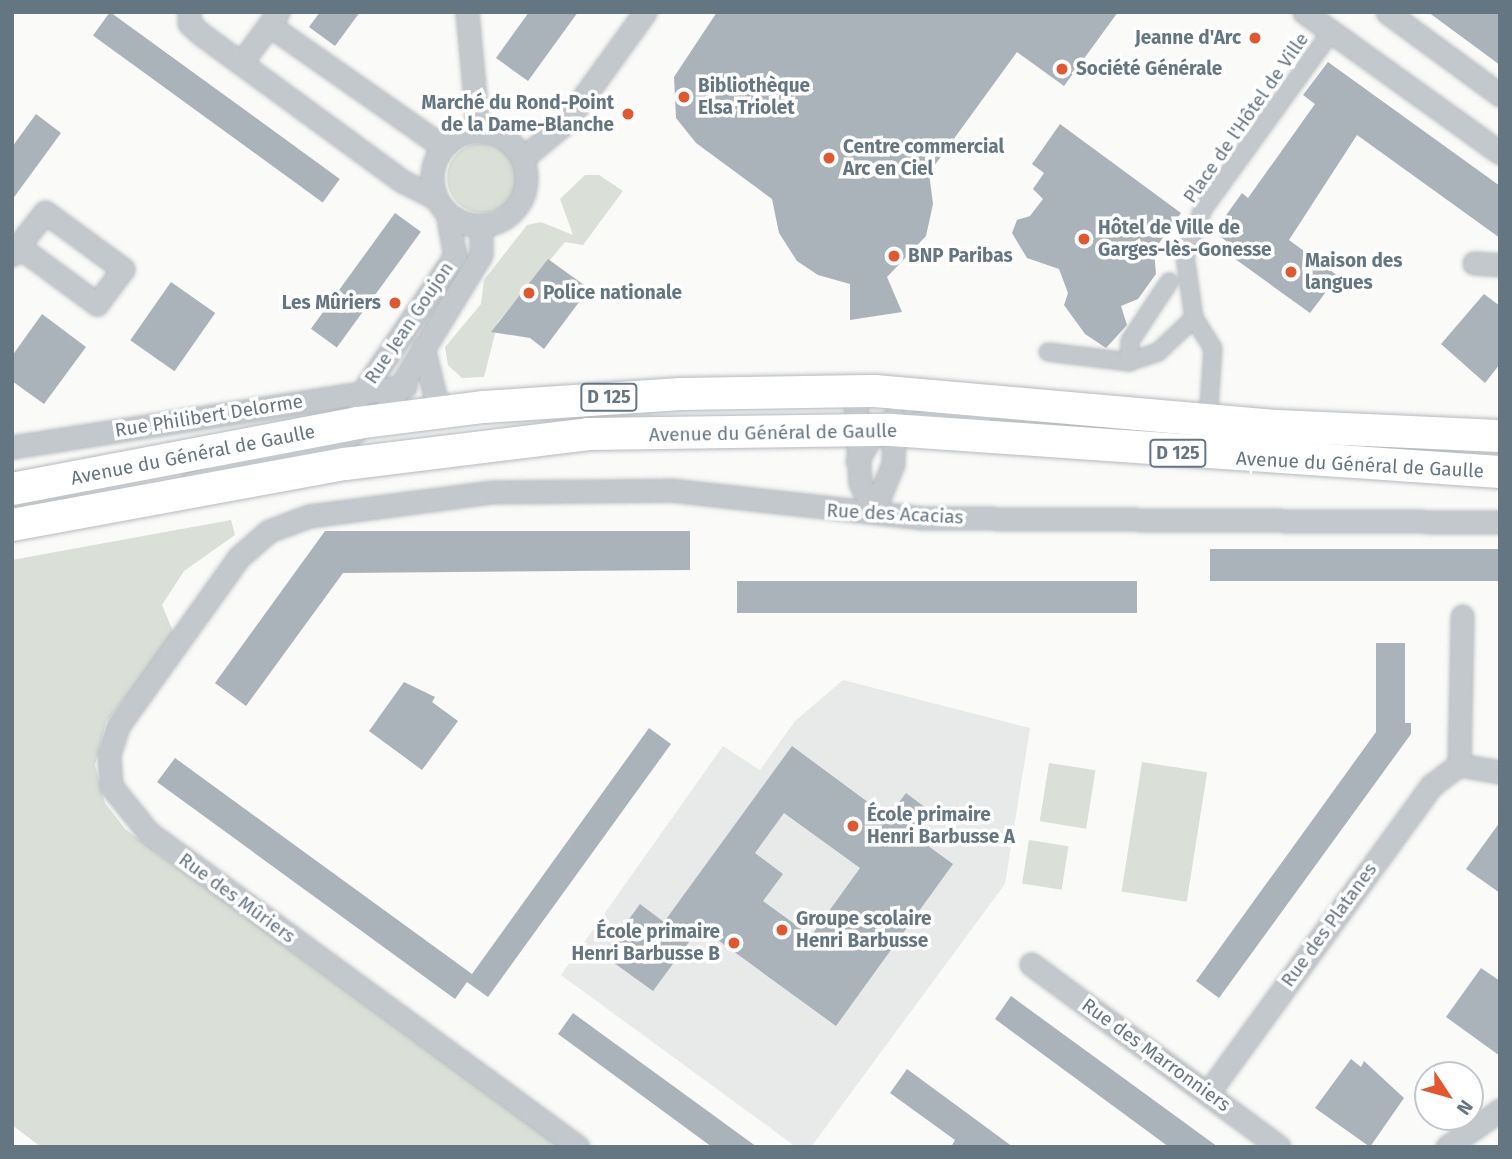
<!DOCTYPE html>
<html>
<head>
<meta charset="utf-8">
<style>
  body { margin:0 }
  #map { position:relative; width:1512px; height:1159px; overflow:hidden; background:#fafaf8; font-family:"Fira Sans",sans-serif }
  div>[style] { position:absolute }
  .built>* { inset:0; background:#e8e9e9 }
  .green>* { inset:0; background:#dadfd7; transform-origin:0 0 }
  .round { border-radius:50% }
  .building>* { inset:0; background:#aab3b9; transform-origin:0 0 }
  .roads { filter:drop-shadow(0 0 2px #b5babe) drop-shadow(0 0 2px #b5babe) }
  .pedestrian>* { height:16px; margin:-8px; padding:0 8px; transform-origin:8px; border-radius:8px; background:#c3c8cc }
  .minor>* { height:21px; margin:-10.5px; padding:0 10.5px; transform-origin:10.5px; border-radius:10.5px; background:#c3c8cc }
  .minor>.ring { margin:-10.5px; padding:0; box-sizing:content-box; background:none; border:21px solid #c3c8cc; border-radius:50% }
  .primary>* { height:32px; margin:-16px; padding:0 16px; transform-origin:16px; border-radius:16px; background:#fff }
  .dots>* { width:19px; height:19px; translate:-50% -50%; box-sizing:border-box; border:4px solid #fff; border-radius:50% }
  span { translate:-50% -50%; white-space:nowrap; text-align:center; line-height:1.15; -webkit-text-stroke:7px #fff; paint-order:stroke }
  .shield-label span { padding:2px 5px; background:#fff; border:2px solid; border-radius:5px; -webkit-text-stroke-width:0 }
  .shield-label { font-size:18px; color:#657683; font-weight:700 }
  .poi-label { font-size:19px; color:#657683; font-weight:700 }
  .right { translate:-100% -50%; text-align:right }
  .left { translate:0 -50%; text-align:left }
  .street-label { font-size:19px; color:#657683 }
  .frame { position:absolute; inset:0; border:14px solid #657683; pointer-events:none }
  .north { position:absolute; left:1414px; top:1061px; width:70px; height:70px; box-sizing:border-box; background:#fff; border:2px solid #c1c8cd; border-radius:50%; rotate:126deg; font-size:19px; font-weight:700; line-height:28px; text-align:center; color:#657683 }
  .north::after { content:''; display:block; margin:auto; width:24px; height:32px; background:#e4572e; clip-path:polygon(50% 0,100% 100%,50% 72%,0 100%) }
</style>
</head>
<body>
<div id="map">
  <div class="built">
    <div style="clip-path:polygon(843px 680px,1030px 728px,1005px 884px,811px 1147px,796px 1147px,561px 975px,723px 746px,760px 770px,795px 721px)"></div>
  </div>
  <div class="green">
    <div class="round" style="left:447px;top:143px;width:70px;height:70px"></div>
    <div style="clip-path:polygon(585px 175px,599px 175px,623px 191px,583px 245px,565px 242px,498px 322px,484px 377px,462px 378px,448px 365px,445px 347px,481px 304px,484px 280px,527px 225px,541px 222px,573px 235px,560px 199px)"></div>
    <div style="clip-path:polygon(231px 520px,235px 535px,184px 571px,162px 605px,175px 636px,106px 722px,95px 765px,105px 803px,125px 829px,560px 1147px,41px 1147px,12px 1125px,12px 560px)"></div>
    <div style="left:1142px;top:762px;width:66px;height:131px;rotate:9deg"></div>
    <div style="left:1049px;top:763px;width:47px;height:59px;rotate:9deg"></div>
    <div style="left:1029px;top:840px;width:40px;height:44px;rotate:9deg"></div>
  </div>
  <div class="building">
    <div style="left:110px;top:12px;width:284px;height:29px;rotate:36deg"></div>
    <div style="clip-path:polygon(320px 12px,360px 12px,335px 46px,309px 27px)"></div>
    <div style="clip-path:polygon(529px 12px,578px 12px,528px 81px,496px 58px)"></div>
    <div style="clip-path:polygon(717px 12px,1118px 12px,1064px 86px,1017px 52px,929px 173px,933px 204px,926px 236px,887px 277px,902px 312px,850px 320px,850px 284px,818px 275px,797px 261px,779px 233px,772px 199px,696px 143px,676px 118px,674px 77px)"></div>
    <div style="clip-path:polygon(1428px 12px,1500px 12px,1500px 65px)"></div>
    <div style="clip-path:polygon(1328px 62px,1500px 186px,1500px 238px,1357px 135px,1289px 240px,1338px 276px,1310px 313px,1231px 256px,1237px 249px,1214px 232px,1242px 193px,1248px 198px,1315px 104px,1303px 95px)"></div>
    <div style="clip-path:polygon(36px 114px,61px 133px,12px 200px,12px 147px)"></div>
    <div style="clip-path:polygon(1060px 124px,1181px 213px,1154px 250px,1156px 274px,1138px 299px,1121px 306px,1127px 325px,1106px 348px,1085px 334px,1064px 305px,1068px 293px,1059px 269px,1027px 258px,1012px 233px,1017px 220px,1030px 216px,1043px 199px,1033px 189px,1044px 173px,1032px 164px)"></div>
    <div style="left:395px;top:213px;width:32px;height:143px;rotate:36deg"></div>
    <div style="clip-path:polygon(548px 259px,584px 285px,585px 294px,544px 349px,530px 338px,491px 332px)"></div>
    <div style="left:171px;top:282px;width:54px;height:71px;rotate:35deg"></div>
    <div style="clip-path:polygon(1484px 294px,1500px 306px,1500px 364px,1485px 383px,1441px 344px)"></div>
    <div style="clip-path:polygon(42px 314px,86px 347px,44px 404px,12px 381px,12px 356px)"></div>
    <div style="clip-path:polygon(325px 531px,690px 531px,690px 570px,343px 573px,246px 706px,215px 683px)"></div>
    <div style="left:1210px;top:549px;width:290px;height:32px"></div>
    <div style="left:737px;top:581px;width:400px;height:32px"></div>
    <div style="clip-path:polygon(1376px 643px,1405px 643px,1405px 723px,1411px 723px,1411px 734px,1219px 998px,1196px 981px,1376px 732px)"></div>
    <div style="clip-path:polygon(404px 682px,435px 697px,432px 702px,458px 721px,422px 770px,369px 731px)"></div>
    <div style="clip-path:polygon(649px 728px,671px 744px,488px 997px,467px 982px,455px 999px,157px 782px,175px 758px,472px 974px)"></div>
    <div style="clip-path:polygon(evenodd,792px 746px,888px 817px,906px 793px,926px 808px,909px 832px,953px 864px,836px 1026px,700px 927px,653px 991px,603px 955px,640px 904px,664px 922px,792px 746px,784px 813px,860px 868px,811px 936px,763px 901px,783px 874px,755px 853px,784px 813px)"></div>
    <div style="clip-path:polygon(1500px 822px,1500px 893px,1466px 869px)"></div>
    <div style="clip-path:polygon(1481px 968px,1500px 981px,1500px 1056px,1446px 1017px)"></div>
    <div style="clip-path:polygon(1011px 996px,1037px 1015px,1218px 1147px,1169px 1147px,995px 1019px)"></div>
    <div style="clip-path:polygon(573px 1013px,757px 1147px,712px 1147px,558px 1034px)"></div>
    <div style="clip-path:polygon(1351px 1059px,1361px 1067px,1364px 1061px,1404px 1098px,1370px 1147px,1315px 1108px)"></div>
    <div style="clip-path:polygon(907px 1069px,1013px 1147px,951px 1147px,955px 1140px,890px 1093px)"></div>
  </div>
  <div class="roads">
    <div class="pedestrian">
      <div style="left:1194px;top:318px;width:36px;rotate:58deg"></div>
      <div style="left:1213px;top:348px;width:73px;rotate:93.9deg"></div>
      <div style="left:1048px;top:352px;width:82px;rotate:7deg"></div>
      <div style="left:1129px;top:362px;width:31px;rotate:-19deg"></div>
      <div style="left:1158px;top:352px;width:50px;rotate:-43.4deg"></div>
      <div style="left:1194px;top:318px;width:63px;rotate:-98.3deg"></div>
      <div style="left:1185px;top:256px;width:50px;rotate:-69deg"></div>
      <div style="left:1203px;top:209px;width:218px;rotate:-54.1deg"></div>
      <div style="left:1129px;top:362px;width:21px;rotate:-87deg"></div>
      <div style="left:1130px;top:341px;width:71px;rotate:-56.5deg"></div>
    </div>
    <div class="minor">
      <div style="left:189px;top:12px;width:11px;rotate:90deg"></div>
      <div style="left:189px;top:23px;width:16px;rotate:43deg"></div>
      <div style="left:201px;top:34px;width:249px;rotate:36.2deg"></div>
      <div style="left:402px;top:181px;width:38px;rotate:27deg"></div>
      <div style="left:278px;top:12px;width:16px;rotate:125deg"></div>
      <div style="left:269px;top:25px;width:213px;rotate:35deg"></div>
      <div style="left:467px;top:12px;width:119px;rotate:84.7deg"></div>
      <div style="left:1304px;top:12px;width:241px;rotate:35.7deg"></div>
      <div style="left:1387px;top:12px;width:140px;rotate:36.3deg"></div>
      <div style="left:241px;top:63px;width:47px;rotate:-53.6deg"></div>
      <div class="ring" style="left:432px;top:131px;width:73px;height:73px"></div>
      <div style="left:523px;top:158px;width:55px;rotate:-39.8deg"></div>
      <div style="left:565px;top:123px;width:137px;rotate:-54.2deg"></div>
      <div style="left:12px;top:255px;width:11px;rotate:-56deg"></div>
      <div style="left:18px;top:246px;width:43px;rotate:-51.5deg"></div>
      <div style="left:45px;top:212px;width:97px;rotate:36.2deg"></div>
      <div style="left:123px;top:269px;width:44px;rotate:126.6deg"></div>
      <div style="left:97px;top:304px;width:98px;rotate:-143.7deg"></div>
      <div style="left:1474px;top:263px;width:26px;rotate:4deg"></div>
      <div style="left:423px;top:347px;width:67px;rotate:76.2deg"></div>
      <div style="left:855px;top:391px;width:92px;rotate:86.9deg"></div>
      <div style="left:860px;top:483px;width:30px;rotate:63deg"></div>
      <div style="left:357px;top:400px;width:174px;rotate:-55.8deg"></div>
      <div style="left:455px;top:256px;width:44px;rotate:-100.5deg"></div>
      <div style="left:12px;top:447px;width:398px;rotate:-8.8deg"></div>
      <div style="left:857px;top:461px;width:36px;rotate:-60deg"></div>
      <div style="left:875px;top:430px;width:109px;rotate:-9.5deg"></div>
      <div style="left:191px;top:483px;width:151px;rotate:-15.3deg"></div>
      <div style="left:337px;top:443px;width:56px;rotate:-32.6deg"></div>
      <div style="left:384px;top:413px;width:185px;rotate:-58.5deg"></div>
      <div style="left:481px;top:255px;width:29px;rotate:-90deg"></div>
      <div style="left:874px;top:510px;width:50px;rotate:-67.6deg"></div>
      <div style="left:893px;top:464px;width:46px;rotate:-88.8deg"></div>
      <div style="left:1459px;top:765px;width:149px;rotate:-88.8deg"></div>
      <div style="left:1459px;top:765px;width:42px;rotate:9.7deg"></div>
      <div style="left:1031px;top:964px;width:308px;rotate:36.4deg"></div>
      <div style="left:1208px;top:1093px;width:381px;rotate:-54deg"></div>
      <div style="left:1432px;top:785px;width:34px;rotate:-37deg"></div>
      <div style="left:578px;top:1147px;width:533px;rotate:-143.78deg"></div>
      <div style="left:148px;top:832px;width:59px;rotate:-128.8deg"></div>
      <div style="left:111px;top:786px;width:32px;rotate:-94deg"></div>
      <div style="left:109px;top:754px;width:29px;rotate:-72deg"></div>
      <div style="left:118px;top:726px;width:208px;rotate:-54.4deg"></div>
      <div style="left:239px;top:557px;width:40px;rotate:-41deg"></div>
      <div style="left:269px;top:531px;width:43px;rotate:-20.6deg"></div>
      <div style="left:309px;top:516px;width:185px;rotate:-7.5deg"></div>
      <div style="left:492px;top:492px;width:178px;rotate:-0.6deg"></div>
      <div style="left:670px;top:490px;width:254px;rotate:6.3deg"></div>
      <div style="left:922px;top:518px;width:578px;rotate:0.4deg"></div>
      <div style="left:1447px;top:1147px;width:65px;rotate:-34.9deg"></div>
    </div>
    <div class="primary">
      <div style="left:12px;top:489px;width:351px;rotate:-10.8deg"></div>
      <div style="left:357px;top:423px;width:128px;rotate:-7.2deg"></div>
      <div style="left:484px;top:407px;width:197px;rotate:-3.8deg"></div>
      <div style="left:681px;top:394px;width:194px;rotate:-0.9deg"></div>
      <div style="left:875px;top:391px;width:404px;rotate:5deg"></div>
      <div style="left:1277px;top:426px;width:223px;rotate:2.6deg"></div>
      <div style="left:12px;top:525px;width:339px;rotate:-10.4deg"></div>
      <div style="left:345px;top:464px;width:245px;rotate:-7deg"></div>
      <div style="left:588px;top:434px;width:303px;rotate:-0.8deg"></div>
      <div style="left:891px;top:430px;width:610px;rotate:3.95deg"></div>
    </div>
  </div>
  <div class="dots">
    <div style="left:1255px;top:38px;background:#e4572e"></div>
    <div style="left:1062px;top:69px;background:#e4572e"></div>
    <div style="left:684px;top:97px;background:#e4572e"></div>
    <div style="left:628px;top:114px;background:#e4572e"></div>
    <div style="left:829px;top:158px;background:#e4572e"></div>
    <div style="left:1084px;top:239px;background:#e4572e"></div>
    <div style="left:894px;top:256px;background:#e4572e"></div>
    <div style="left:1291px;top:272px;background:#e4572e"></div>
    <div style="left:529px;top:293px;background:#e4572e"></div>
    <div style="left:395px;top:303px;background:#e4572e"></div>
    <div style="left:853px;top:826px;background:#e4572e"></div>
    <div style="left:782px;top:930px;background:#e4572e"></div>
    <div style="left:734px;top:943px;background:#e4572e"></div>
  </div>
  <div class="shield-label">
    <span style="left:609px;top:397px">D 125</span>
    <span style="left:1178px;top:453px">D 125</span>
  </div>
  <div class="poi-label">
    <span class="right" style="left:1241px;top:38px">Jeanne d'Arc</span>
    <span class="left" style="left:1076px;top:69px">Société Générale</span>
    <span class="left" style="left:698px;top:97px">Bibliothèque<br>Elsa Triolet</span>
    <span class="right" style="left:614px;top:114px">Marché du Rond-Point<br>de la Dame-Blanche</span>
    <span class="left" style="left:843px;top:158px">Centre commercial<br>Arc en Ciel</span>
    <span class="left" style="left:1098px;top:239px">Hôtel de Ville de<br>Garges-lès-Gonesse</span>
    <span class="left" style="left:908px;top:256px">BNP Paribas</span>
    <span class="left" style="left:1305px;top:272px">Maison des<br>langues</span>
    <span class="left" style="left:543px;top:293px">Police nationale</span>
    <span class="right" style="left:381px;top:303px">Les Mûriers</span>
    <span class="left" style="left:867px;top:826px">École primaire<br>Henri Barbusse A</span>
    <span class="left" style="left:796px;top:930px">Groupe scolaire<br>Henri Barbusse</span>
    <span class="right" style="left:720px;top:943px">École primaire<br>Henri Barbusse B</span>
  </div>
  <div class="street-label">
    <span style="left:1246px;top:118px;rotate:-55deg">Place de l'Hôtel de Ville</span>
    <span style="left:409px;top:323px;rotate:-56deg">Rue Jean Goujon</span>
    <span style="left:209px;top:416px;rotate:-9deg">Rue Philibert Delorme</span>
    <span style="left:773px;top:433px;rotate:-1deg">Avenue du Général de Gaulle</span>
    <span style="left:193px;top:455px;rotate:-11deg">Avenue du Général de Gaulle</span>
    <span style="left:1360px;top:465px;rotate:3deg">Avenue du Général de Gaulle</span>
    <span style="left:895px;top:514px;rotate:3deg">Rue des Acacias</span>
    <span style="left:237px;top:898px;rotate:36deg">Rue des Mûriers</span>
    <span style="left:1329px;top:925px;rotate:-54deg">Rue des Platanes</span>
    <span style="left:1156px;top:1055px;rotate:36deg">Rue des Marronniers</span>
  </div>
  <div class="frame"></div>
  <div class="north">N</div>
</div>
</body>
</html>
